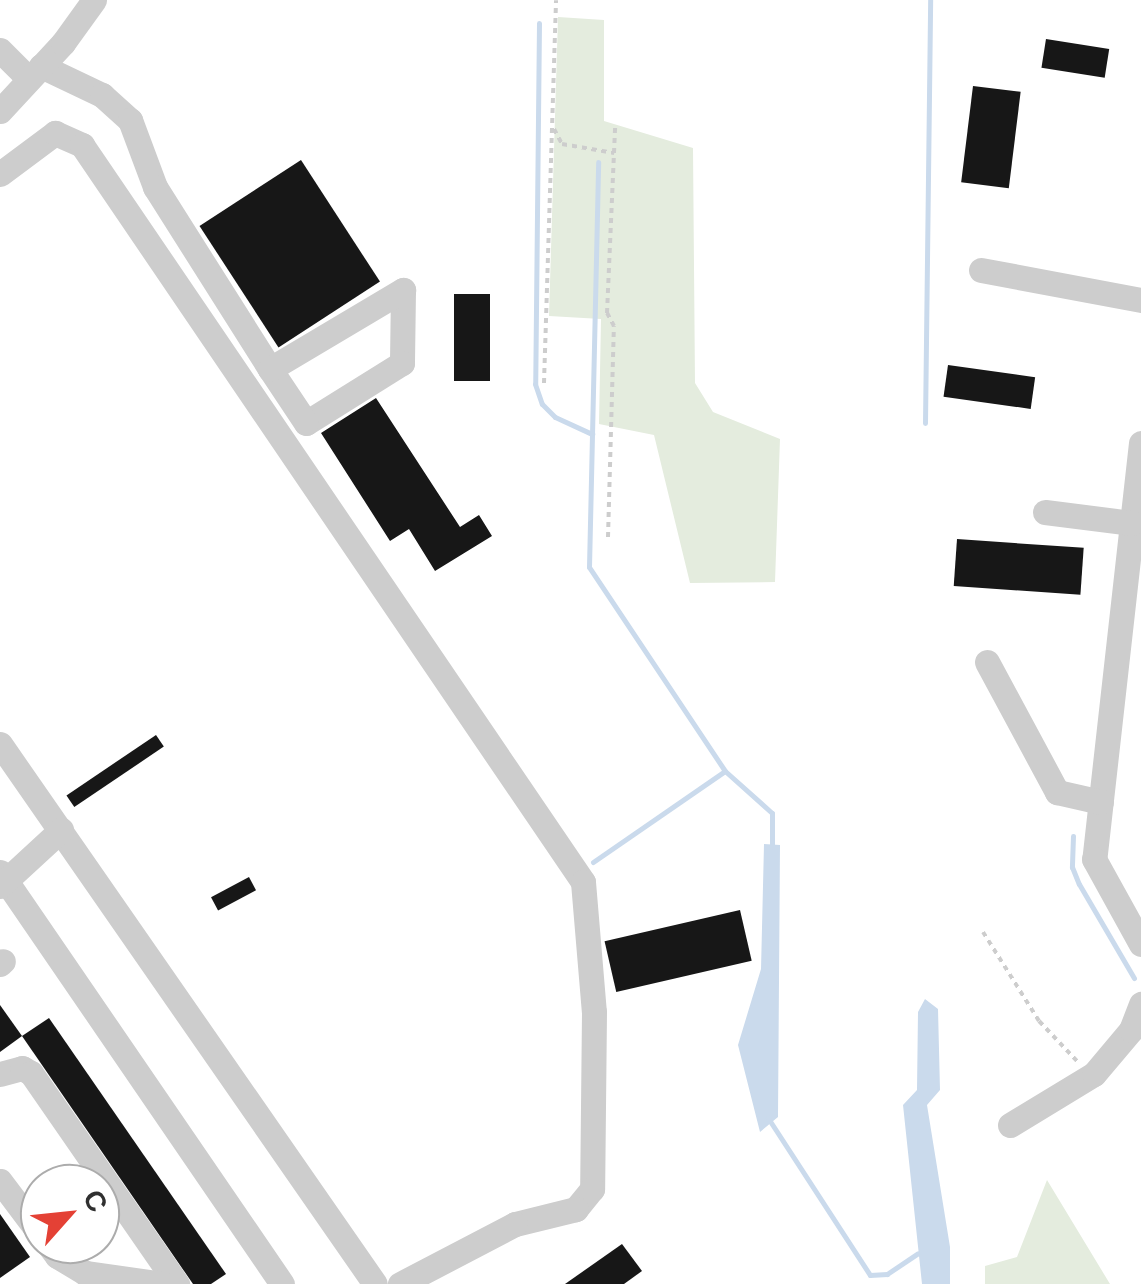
<!DOCTYPE html>
<html>
<head>
<meta charset="utf-8">
<style>
  body { margin:0 }
  #map { position:relative; width:1141px; height:1284px; overflow:hidden; background:#fff; font-family:"DM Sans",sans-serif }
  div>[style] { position:absolute }
  .green>* { inset:0; background:#e4ecde }
  .water>* { inset:0; background:#cadaec }
  .stream>* { height:5px; margin:-2.5px; padding:0 2.5px; transform-origin:2.5px; border-radius:2.5px; background:#cadaec }
  .building>* { inset:0; background:#171717; transform-origin:0 0 }
  .path>* { height:4px; margin-top:-2px; transform-origin:0; background:repeating-linear-gradient(90deg,#cdcdcd 0 5px,transparent 0 10px) }
  .minor>* { height:25px; margin:-12.5px; padding:0 12.5px; transform-origin:12.5px; border-radius:12.5px; background:#cdcdcd }
  span { translate:-50% -50%; white-space:nowrap; text-align:center; line-height:1.15; -webkit-text-stroke:10px #fff; paint-order:stroke }
  .north { position:absolute; left:20px; top:1164px; width:100px; height:100px; box-sizing:border-box; background:#fff; border:2px solid #acacac; border-radius:50%; rotate:63deg; font-size:28px; font-weight:700; line-height:40px; text-align:center; color:#303030 }
  .north::after { content:''; display:block; margin:auto; width:35px; height:45px; background:#e44135; clip-path:polygon(50% 0,100% 100%,50% 72%,0 100%) }
</style>
</head>
<body>
<div id="map">
  <div class="green">
    <div style="clip-path:polygon(558px 17px,604px 20px,604px 121px,693px 148px,695px 383px,713px 412px,780px 439px,775px 582px,690px 583px,654px 435px,599px 424px,601px 319px,549px 316px)"></div>
    <div style="clip-path:polygon(1047px 1180px,1110px 1284px,985px 1284px,985px 1266px,1017px 1257px)"></div>
  </div>
  <div class="water">
    <div style="clip-path:polygon(764px 844px,780px 845px,778px 1117px,760px 1132px,738px 1045px,761px 969px)"></div>
    <div style="clip-path:polygon(925px 999px,938px 1009px,940px 1090px,927px 1105px,950px 1247px,950px 1284px,922px 1284px,903px 1105px,917px 1090px,918px 1012px)"></div>
  </div>
  <div class="stream">
    <div style="left:539px;top:23px;width:361px;rotate:90.6deg"></div>
    <div style="left:535px;top:384px;width:21px;rotate:71deg"></div>
    <div style="left:542px;top:404px;width:18px;rotate:45deg"></div>
    <div style="left:555px;top:417px;width:41px;rotate:24.7deg"></div>
    <div style="left:925px;top:423px;width:423px;rotate:-89.3deg"></div>
    <div style="left:725px;top:771px;width:63px;rotate:41.8deg"></div>
    <div style="left:772px;top:813px;width:34px;rotate:90deg"></div>
    <div style="left:1073px;top:836px;width:31px;rotate:92deg"></div>
    <div style="left:1072px;top:867px;width:18px;rotate:68deg"></div>
    <div style="left:1079px;top:884px;width:109px;rotate:59.7deg"></div>
    <div style="left:593px;top:862px;width:160px;rotate:-34.6deg"></div>
    <div style="left:725px;top:771px;width:245px;rotate:-123.7deg"></div>
    <div style="left:589px;top:567px;width:405px;rotate:-88.7deg"></div>
    <div style="left:768px;top:1118px;width:187px;rotate:57deg"></div>
    <div style="left:870px;top:1275px;width:17px;rotate:-3deg"></div>
    <div style="left:887px;top:1274px;width:37px;rotate:-34deg"></div>
  </div>
  <div class="building">
    <div style="left:1046px;top:39px;width:64px;height:29px;rotate:9deg"></div>
    <div style="left:973px;top:86px;width:48px;height:97px;rotate:7deg"></div>
    <div style="left:301px;top:160px;width:145px;height:121px;rotate:57deg"></div>
    <div style="left:454px;top:294px;width:36px;height:87px"></div>
    <div style="left:948px;top:365px;width:88px;height:32px;rotate:8deg"></div>
    <div style="clip-path:polygon(376px 398px,460px 527px,479px 515px,492px 536px,435px 571px,409px 529px,390px 541px,321px 433px)"></div>
    <div style="left:957px;top:539px;width:127px;height:47px;rotate:4deg"></div>
    <div style="left:156px;top:735px;width:14px;height:108px;rotate:56deg"></div>
    <div style="left:249px;top:877px;width:15px;height:43px;rotate:62deg"></div>
    <div style="left:740px;top:910px;width:52px;height:139px;rotate:77deg"></div>
    <div style="clip-path:polygon(0 1005px,22px 1036px,0 1052px)"></div>
    <div style="clip-path:polygon(49px 1018px,226px 1274px,211px 1284px,193px 1284px,22px 1036px)"></div>
    <div style="clip-path:polygon(0 1214px,30px 1257px,0 1278px)"></div>
    <div style="clip-path:polygon(622px 1244px,642px 1271px,624px 1284px,565px 1284px)"></div>
  </div>
  <div class="path">
    <div style="left:554px;top:129px;width:17px;rotate:62deg"></div>
    <div style="left:562px;top:144px;width:53px;rotate:9.8deg"></div>
    <div style="left:544px;top:383px;width:383px;rotate:-88.2deg"></div>
    <div style="left:608px;top:537px;width:211px;rotate:-88.4deg"></div>
    <div style="left:614px;top:326px;width:15px;rotate:-118deg"></div>
    <div style="left:607px;top:313px;width:186px;rotate:-87.5deg"></div>
    <div style="left:983px;top:932px;width:105px;rotate:57.8deg"></div>
    <div style="left:1039px;top:1021px;width:55px;rotate:46.5deg"></div>
  </div>
  <div class="minor">
    <div style="left:0;top:50px;width:41px;rotate:45deg"></div>
    <div style="left:41px;top:66px;width:68px;rotate:25.4deg"></div>
    <div style="left:102px;top:95px;width:38px;rotate:42deg"></div>
    <div style="left:130px;top:120px;width:72px;rotate:69.5deg"></div>
    <div style="left:155px;top:187px;width:215px;rotate:57.7deg"></div>
    <div style="left:0;top:111px;width:93px;rotate:-47.2deg"></div>
    <div style="left:63px;top:43px;width:53px;rotate:-54.2deg"></div>
    <div style="left:0;top:174px;width:69px;rotate:-36.7deg"></div>
    <div style="left:55px;top:133px;width:30px;rotate:24deg"></div>
    <div style="left:82px;top:145px;width:891px;rotate:55.79deg"></div>
    <div style="left:583px;top:882px;width:130px;rotate:85.2deg"></div>
    <div style="left:594px;top:1012px;width:177px;rotate:90.6deg"></div>
    <div style="left:592px;top:1189px;width:26px;rotate:129deg"></div>
    <div style="left:576px;top:1209px;width:63px;rotate:166.2deg"></div>
    <div style="left:515px;top:1224px;width:130px;rotate:152.4deg"></div>
    <div style="left:981px;top:270px;width:163px;rotate:10.6deg"></div>
    <div style="left:403px;top:290px;width:73px;rotate:90.8deg"></div>
    <div style="left:402px;top:363px;width:113px;rotate:148deg"></div>
    <div style="left:306px;top:423px;width:65px;rotate:-123.7deg"></div>
    <div style="left:270px;top:369px;width:155px;rotate:-30.7deg"></div>
    <div style="left:1141px;top:443px;width:419px;rotate:96.4deg"></div>
    <div style="left:1094px;top:859px;width:97px;rotate:61.1deg"></div>
    <div style="left:1045px;top:512px;width:88px;rotate:7.2deg"></div>
    <div style="left:987px;top:662px;width:148px;rotate:61.7deg"></div>
    <div style="left:1057px;top:792px;width:45px;rotate:12.8deg"></div>
    <div style="left:0;top:744px;width:657px;rotate:55.22deg"></div>
    <div style="left:0;top:872px;width:499px;rotate:55.6deg"></div>
    <div style="left:0;top:886px;width:83px;rotate:-42.6deg"></div>
    <div style="left:0;top:964px;width:4px;rotate:-45deg"></div>
    <div style="left:0;top:1074px;width:23px;rotate:-15deg"></div>
    <div style="left:22px;top:1068px;width:10px;rotate:29deg"></div>
    <div style="left:31px;top:1073px;width:257px;rotate:55.3deg"></div>
    <div style="left:1010px;top:1125px;width:98px;rotate:-31.3deg"></div>
    <div style="left:1094px;top:1074px;width:57px;rotate:-49.9deg"></div>
    <div style="left:1131px;top:1030px;width:28px;rotate:-69deg"></div>
    <div style="left:0;top:1181px;width:66px;rotate:53deg"></div>
    <div style="left:48px;top:1244px;width:15px;rotate:53deg"></div>
    <div style="left:57px;top:1256px;width:33px;rotate:31deg"></div>
    <div style="left:85px;top:1273px;width:79px;rotate:8deg"></div>
  </div>
  <div class="north">С</div>
</div>
</body>
</html>
